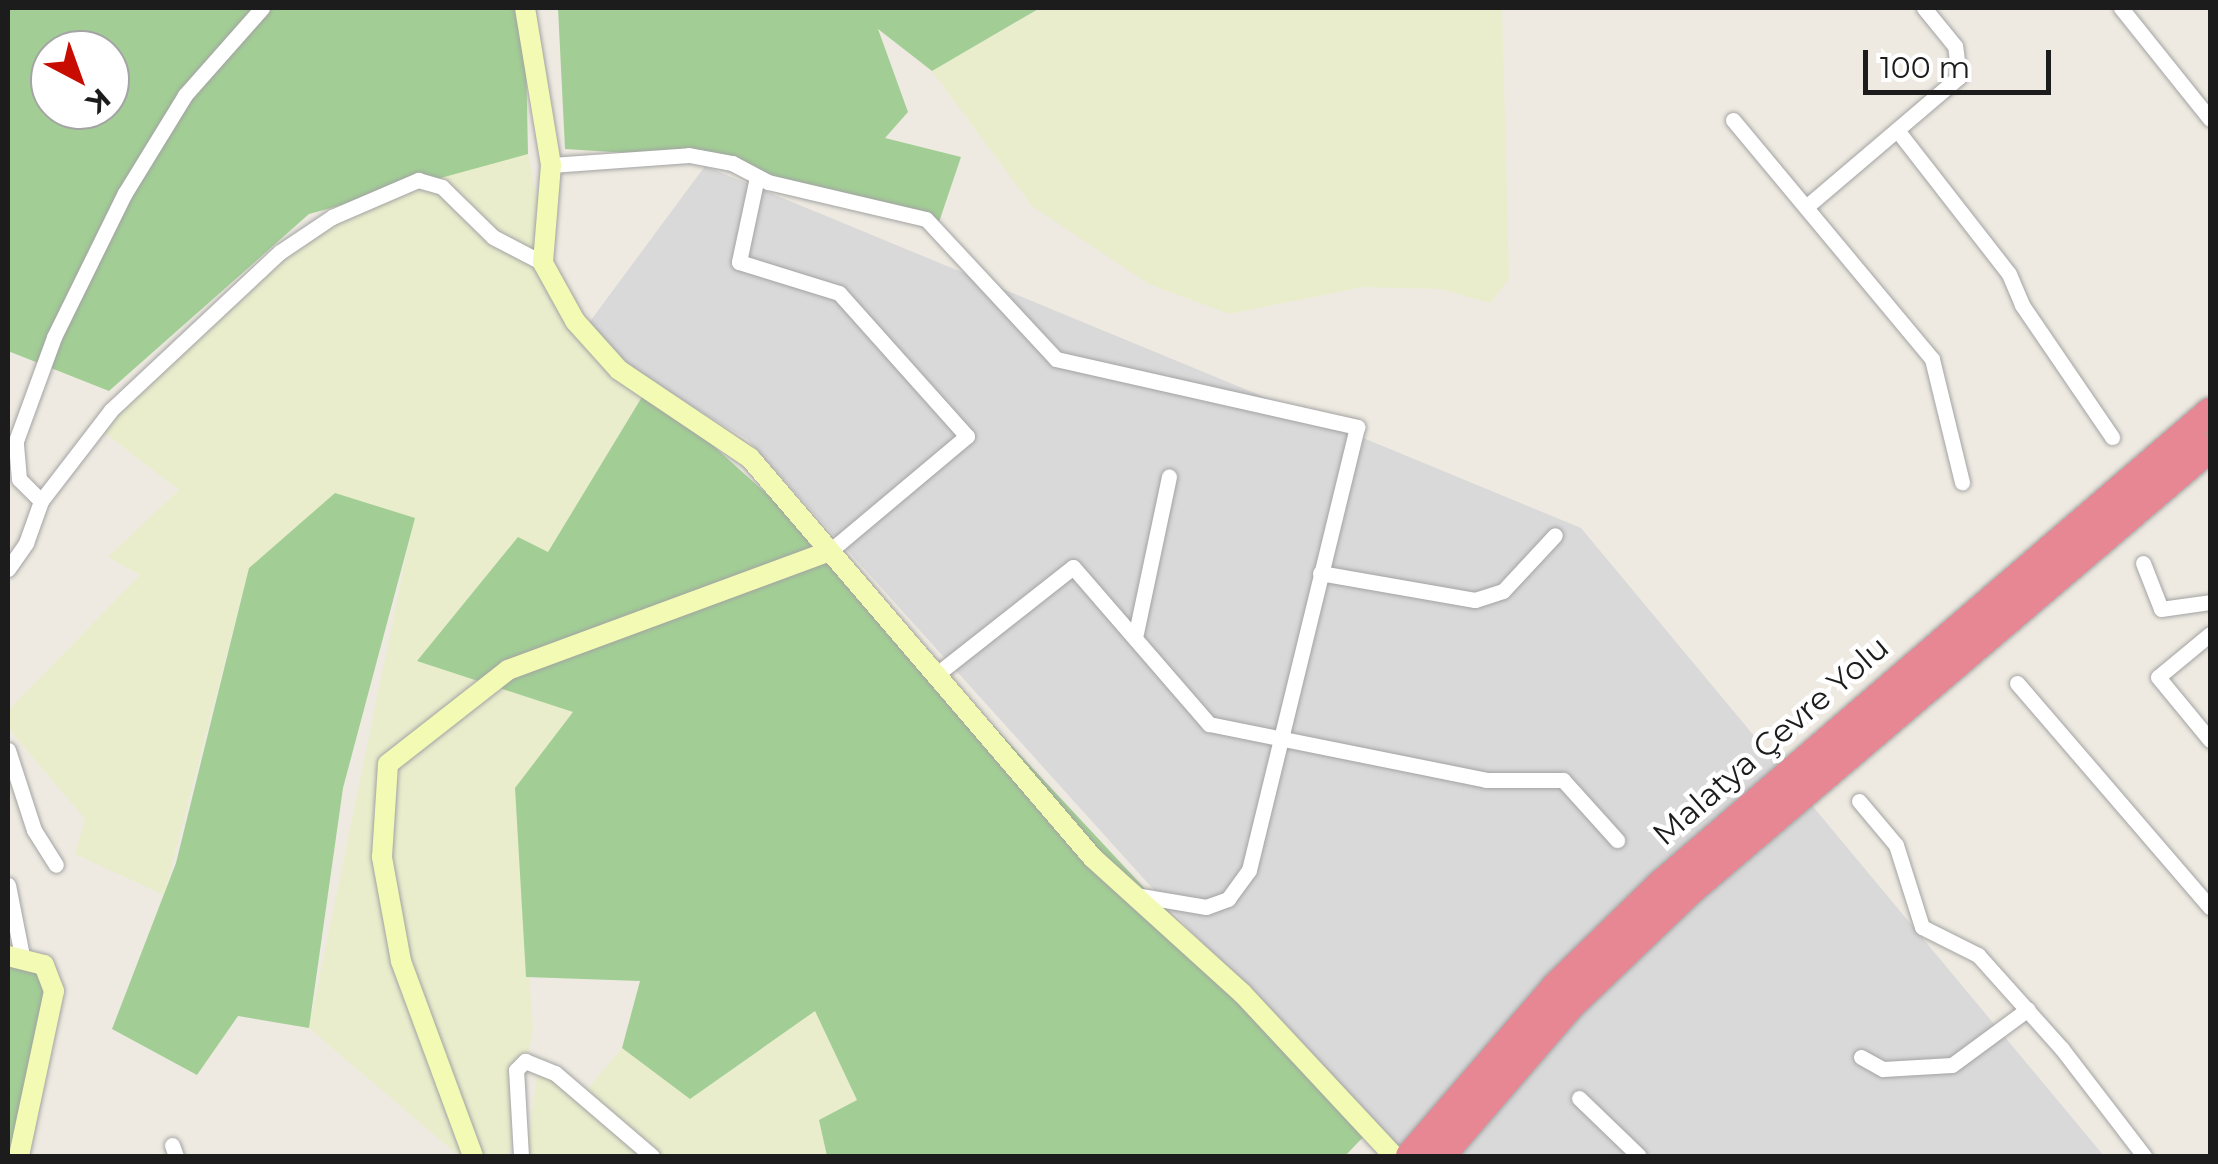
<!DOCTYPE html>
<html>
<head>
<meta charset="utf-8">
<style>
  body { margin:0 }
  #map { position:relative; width:2218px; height:1164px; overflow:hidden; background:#eeeae1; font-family:Montserrat,sans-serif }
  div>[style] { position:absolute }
  .residential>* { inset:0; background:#dad9d9 }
  .farmland>* { inset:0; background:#e9edcc }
  .forest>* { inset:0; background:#a2ce95 }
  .roads { filter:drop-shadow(0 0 2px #a3a3a3) drop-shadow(0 0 2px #a3a3a3) }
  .street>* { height:15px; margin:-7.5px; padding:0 7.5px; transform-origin:7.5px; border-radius:7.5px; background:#fff }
  .secondary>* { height:20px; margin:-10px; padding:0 10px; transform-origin:10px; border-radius:10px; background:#f2fab3 }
  .highway>* { height:28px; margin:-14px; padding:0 14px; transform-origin:14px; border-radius:14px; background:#e78793 }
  span { translate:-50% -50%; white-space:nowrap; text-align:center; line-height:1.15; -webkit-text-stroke:9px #fff; paint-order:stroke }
  .street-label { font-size:32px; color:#1c1c1c }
  .frame { position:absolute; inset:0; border:10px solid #1c1c1c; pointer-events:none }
  .north { position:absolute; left:30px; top:30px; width:100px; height:100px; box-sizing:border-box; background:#fff; border:2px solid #a4a4a4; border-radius:50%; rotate:139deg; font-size:28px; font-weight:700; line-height:40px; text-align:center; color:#1c1c1c }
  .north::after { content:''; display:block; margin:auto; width:35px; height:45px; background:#c80c00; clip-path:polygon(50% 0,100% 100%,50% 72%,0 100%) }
  .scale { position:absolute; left:1863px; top:50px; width:188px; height:45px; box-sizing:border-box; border:5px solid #1c1c1c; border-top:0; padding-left:12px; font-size:30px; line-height:35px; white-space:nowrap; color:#1c1c1c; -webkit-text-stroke:8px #fff; paint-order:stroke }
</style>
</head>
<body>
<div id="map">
  <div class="residential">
    <div style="clip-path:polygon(705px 166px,1581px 528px,2104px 1156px,1394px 1156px,747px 439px,577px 339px)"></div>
  </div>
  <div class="farmland">
    <div style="clip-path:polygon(1041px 8px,1502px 8px,1509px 279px,1490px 303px,1440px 289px,1364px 287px,1229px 314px,1149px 284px,1032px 206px,932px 71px)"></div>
    <div style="clip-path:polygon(528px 154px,555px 292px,648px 387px,548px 553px,418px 661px,574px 712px,515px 789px,533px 1029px,509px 1156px,459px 1156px,309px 1028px,414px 518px,246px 580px,164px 895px,75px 854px,85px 819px,8px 728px,8px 711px,140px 575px,108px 557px,179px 490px,96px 426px,280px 252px,418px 180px)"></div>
    <div style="clip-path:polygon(815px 1011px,857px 1100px,819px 1120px,827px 1156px,526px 1156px,539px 1061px,582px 1096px,622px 1048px,690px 1099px)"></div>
  </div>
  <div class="forest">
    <div style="clip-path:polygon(evenodd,8px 8px,525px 8px,528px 154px,309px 214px,109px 391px,8px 351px,8px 8px,50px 50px,110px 50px,110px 110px,50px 110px,50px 50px)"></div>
    <div style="clip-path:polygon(558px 8px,1040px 8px,932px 71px,878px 29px,908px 112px,885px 138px,961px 157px,938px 225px,708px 158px,565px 149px)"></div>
    <div style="clip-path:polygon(648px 387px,830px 551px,1370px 1130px,1345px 1156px,827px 1156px,819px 1120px,857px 1100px,815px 1011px,690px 1099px,622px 1048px,640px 981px,526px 977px,515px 788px,573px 712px,417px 661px,518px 537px,548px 552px)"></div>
    <div style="clip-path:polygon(335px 493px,415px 518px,343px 788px,309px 1028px,238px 1016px,197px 1075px,112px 1029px,176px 863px,249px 568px)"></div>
    <div style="clip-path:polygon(8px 956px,50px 981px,25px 1156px,8px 1156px)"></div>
  </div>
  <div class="roads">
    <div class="street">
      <div style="left:2121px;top:8px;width:142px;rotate:51.3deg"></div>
      <div style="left:1733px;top:120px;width:311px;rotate:50.2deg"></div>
      <div style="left:1932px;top:359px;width:127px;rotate:76.3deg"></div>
      <div style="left:1897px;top:130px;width:182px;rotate:52.1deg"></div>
      <div style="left:2009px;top:274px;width:34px;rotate:67deg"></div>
      <div style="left:2022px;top:305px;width:160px;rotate:55.7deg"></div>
      <div style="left:551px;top:165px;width:138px;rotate:-4.1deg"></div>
      <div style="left:689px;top:155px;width:44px;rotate:10.5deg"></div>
      <div style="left:732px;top:163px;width:41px;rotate:27.8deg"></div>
      <div style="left:768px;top:182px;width:162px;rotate:13.2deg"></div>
      <div style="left:926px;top:219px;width:191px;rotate:47.1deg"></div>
      <div style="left:1056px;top:359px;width:309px;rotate:12.7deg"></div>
      <div style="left:1357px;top:427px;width:456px;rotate:103.7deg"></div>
      <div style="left:1249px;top:870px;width:36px;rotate:126deg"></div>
      <div style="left:1228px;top:899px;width:23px;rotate:160deg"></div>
      <div style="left:1206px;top:907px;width:71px;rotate:-170.3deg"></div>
      <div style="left:757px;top:177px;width:87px;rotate:102deg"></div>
      <div style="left:739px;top:262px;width:105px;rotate:17.2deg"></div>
      <div style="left:839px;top:293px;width:192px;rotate:48.2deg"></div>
      <div style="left:967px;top:436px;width:179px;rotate:140deg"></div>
      <div style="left:1806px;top:207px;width:201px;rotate:-40.4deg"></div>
      <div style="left:1959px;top:77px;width:31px;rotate:-97deg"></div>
      <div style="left:1955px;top:46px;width:49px;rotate:-129.2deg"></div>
      <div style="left:41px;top:501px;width:31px;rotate:-135deg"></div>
      <div style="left:19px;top:479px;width:38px;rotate:-95deg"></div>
      <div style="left:16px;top:441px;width:111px;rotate:-69.9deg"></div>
      <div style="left:54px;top:337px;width:161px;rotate:-63.8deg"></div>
      <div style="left:125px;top:193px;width:115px;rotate:-58.5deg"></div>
      <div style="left:185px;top:95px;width:116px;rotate:-48.5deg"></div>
      <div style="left:2143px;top:563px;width:49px;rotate:68.6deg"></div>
      <div style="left:2161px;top:609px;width:49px;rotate:-8.1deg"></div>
      <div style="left:8px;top:569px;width:32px;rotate:-55deg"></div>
      <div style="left:26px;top:543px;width:45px;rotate:-70.3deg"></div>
      <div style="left:41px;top:501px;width:115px;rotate:-52.4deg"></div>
      <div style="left:111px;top:410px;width:231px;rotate:-43.1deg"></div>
      <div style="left:280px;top:252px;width:63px;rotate:-33.9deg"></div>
      <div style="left:332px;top:217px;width:94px;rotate:-23.3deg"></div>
      <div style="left:418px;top:180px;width:25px;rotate:16deg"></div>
      <div style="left:442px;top:187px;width:71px;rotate:44.4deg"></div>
      <div style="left:493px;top:237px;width:56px;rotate:27.5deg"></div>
      <div style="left:1320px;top:573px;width:157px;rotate:9.9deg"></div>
      <div style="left:1475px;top:600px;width:29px;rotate:-18deg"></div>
      <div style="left:1503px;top:591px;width:76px;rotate:-47.1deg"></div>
      <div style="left:1136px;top:633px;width:160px;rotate:-78.1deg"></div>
      <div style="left:2210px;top:634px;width:67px;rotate:140.4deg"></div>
      <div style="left:2158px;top:677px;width:82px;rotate:50.5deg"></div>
      <div style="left:937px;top:674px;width:173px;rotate:-38.2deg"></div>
      <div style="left:1073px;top:567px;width:208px;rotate:49.1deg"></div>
      <div style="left:1209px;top:724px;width:283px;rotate:11.4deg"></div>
      <div style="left:1486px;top:780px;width:77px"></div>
      <div style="left:1563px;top:780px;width:81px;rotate:48deg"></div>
      <div style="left:2017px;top:683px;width:296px;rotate:49.3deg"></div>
      <div style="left:8px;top:750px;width:84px;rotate:72deg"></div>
      <div style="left:34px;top:830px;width:41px;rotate:57.8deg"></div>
      <div style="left:1859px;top:801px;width:57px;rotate:49.9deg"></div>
      <div style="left:1896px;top:845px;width:86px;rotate:72.4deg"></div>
      <div style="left:1922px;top:927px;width:63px;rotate:26.6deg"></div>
      <div style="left:1978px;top:955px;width:126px;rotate:48.2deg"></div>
      <div style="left:2062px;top:1049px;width:135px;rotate:52.5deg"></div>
      <div style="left:8px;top:885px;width:72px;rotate:78.8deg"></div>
      <div style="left:1861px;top:1057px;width:25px;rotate:29deg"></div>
      <div style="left:1883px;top:1069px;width:69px;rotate:-3.3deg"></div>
      <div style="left:1952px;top:1065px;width:94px;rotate:-36.4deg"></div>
      <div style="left:1579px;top:1098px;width:83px;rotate:44deg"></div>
      <div style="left:172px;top:1145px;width:12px;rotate:70deg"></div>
      <div style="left:521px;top:1156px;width:86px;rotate:-93.3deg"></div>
      <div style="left:516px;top:1070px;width:13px;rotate:-45deg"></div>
      <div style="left:525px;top:1061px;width:32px;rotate:22deg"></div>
      <div style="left:555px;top:1073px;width:128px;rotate:40.6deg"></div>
    </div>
    <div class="secondary">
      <div style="left:525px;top:8px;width:159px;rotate:80.6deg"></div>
      <div style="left:551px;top:165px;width:98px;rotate:94.7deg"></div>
      <div style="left:543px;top:263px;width:66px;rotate:61.1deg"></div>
      <div style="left:575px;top:321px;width:66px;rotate:48.1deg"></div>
      <div style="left:619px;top:370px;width:158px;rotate:33.9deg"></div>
      <div style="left:750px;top:458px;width:527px;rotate:49.39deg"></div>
      <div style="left:1093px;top:858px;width:201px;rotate:42.2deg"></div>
      <div style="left:1242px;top:993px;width:223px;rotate:47deg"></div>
      <div style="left:8px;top:956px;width:37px;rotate:14deg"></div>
      <div style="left:44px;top:965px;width:28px;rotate:69deg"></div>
      <div style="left:54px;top:991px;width:169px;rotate:102deg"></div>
      <div style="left:473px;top:1156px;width:208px;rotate:-110.3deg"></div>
      <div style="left:401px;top:961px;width:106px;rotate:-100.4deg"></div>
      <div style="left:382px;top:857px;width:93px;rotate:-86.3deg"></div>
      <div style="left:388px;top:764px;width:152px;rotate:-38.1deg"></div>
      <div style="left:508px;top:670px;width:343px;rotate:-20.3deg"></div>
    </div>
    <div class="highway">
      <div style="left:1410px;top:1156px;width:224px;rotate:-49.3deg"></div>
      <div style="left:1556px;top:986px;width:146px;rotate:-44.2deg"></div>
      <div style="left:1661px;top:884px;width:724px;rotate:-40.69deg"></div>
      <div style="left:1441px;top:1156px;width:196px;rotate:-49.3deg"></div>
      <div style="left:1569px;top:1007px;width:168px;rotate:-43.8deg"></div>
      <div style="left:1690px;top:891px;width:683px;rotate:-40.43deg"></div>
    </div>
  </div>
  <div class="street-label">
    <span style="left:1771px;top:741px;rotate:-41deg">Malatya Çevre Yolu</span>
  </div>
  <div class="frame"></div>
  <div class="north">K</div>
  <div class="scale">100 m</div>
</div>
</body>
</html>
